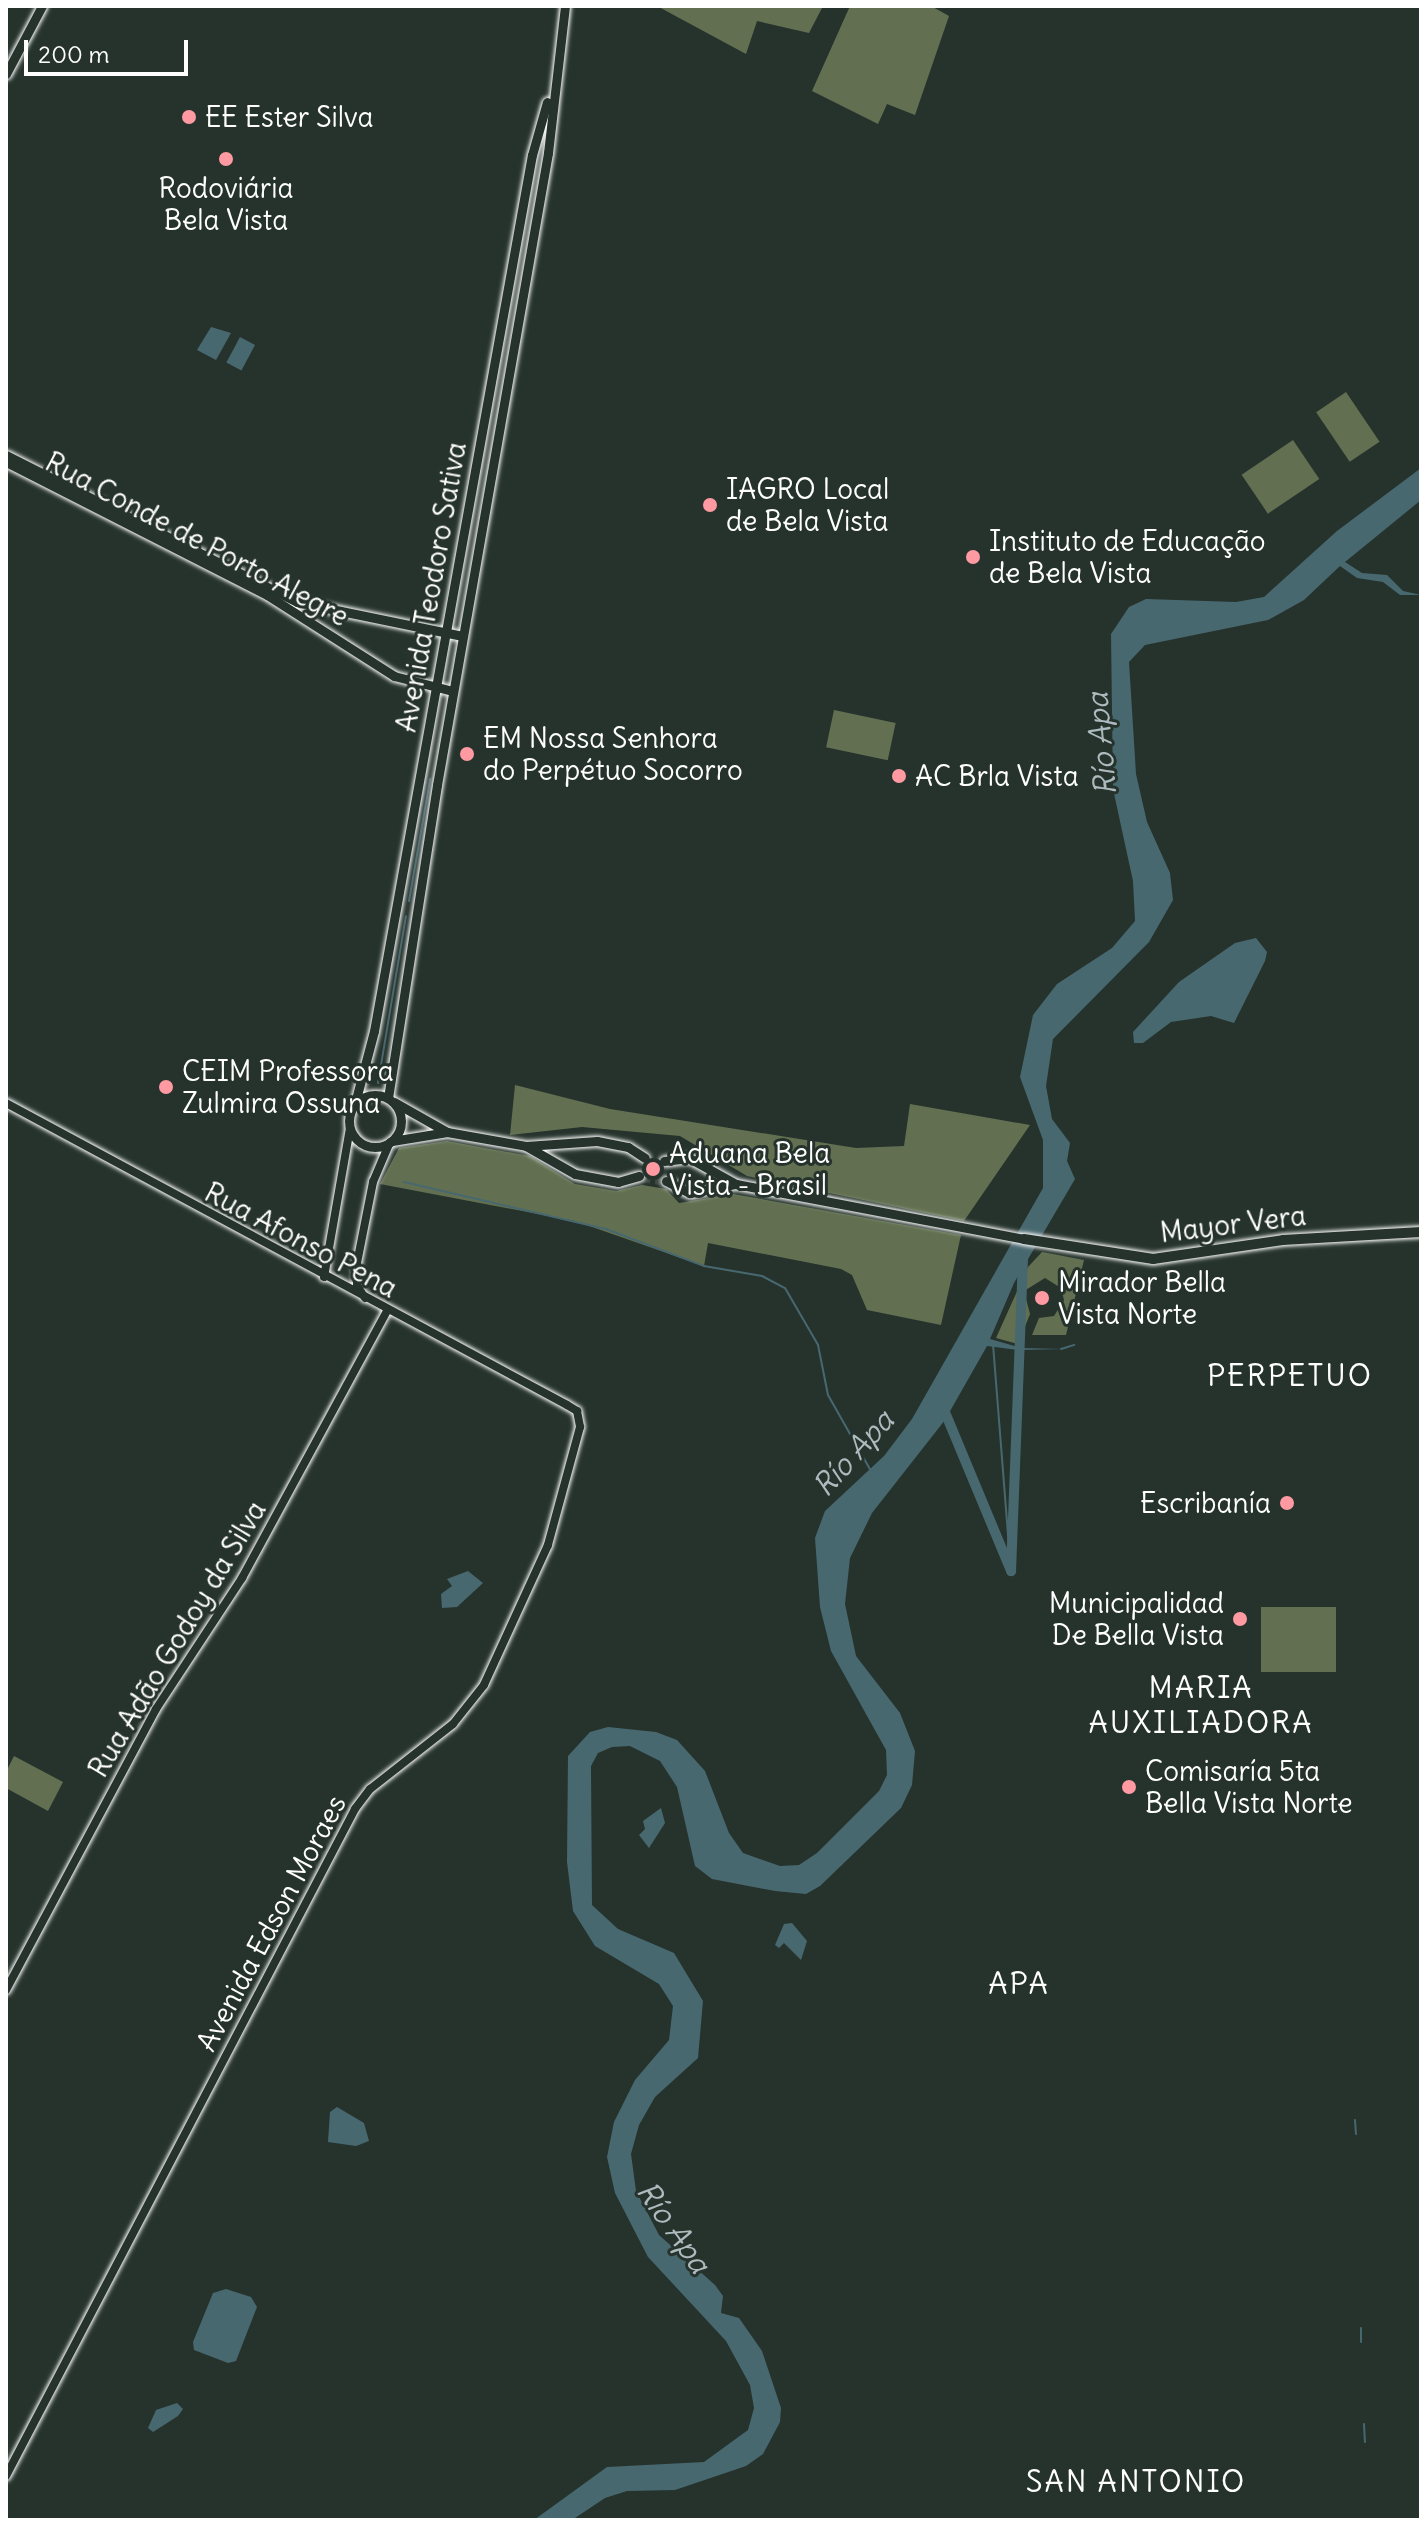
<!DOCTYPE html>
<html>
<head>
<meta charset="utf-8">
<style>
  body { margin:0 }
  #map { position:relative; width:1427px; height:2526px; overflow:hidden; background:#26332d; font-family:Delius,sans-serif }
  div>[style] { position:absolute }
  .green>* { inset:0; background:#627051; transform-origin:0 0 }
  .water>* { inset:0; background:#48686f; transform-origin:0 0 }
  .stream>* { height:2px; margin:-1px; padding:0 1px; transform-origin:1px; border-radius:1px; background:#48686f }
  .river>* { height:10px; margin:-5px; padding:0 5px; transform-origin:5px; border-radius:5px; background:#48686f }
  .primary-tunnel>* { height:9px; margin-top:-4.5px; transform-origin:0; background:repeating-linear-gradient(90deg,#3c4742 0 9px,transparent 0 13.5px) }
  .roads { filter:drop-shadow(0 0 2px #fff) drop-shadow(0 0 2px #fff) }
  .secondary>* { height:8px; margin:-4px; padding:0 4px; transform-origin:4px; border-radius:4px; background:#26332d }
  .primary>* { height:9px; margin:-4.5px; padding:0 4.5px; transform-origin:4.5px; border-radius:4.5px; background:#26332d }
  .primary>.ring { margin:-4.5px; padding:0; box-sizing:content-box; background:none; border:9px solid #26332d; border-radius:50% }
  .highway>* { height:10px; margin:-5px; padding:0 5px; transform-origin:5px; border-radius:5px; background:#26332d }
  .dots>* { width:22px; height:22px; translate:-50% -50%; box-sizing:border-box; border:4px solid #26332d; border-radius:50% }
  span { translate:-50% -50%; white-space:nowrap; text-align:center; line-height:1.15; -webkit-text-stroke:6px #26332d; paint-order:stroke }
  .poi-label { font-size:28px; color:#fff }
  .left { translate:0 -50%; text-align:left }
  .right { translate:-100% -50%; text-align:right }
  .street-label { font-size:28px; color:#fff }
  .water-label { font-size:30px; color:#adbbbe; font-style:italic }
  .neighbourhood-label { font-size:30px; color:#fff; letter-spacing:2px }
  .frame { position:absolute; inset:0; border:8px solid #fff; pointer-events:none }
  .scale { position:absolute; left:24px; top:40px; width:164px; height:36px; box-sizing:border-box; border:4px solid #fff; border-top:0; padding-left:10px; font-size:24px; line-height:28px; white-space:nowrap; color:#fff; -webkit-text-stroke:6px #26332d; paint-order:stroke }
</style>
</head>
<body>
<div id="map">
  <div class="green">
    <div style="clip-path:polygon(657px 6px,823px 6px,809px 33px,757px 21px,746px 54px)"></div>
    <div style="clip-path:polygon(850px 6px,931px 6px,949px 16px,915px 115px,887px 104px,878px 124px,812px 91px)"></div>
    <div style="left:1346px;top:392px;width:60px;height:36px;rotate:56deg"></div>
    <div style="left:1293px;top:440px;width:47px;height:62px;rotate:56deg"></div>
    <div style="left:834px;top:710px;width:63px;height:38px;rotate:12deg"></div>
    <div style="clip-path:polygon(515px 1085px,610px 1109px,856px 1148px,904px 1146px,910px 1104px,1030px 1125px,964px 1221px,747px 1176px,680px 1136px,582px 1127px,510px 1135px)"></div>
    <div style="clip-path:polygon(447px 1141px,530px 1156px,575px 1184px,616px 1191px,642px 1185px,666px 1189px,679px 1203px,733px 1194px,961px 1235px,941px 1325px,867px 1310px,852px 1275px,841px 1269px,708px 1243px,704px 1266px,575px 1221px,380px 1184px,399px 1148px)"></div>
    <div style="clip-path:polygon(1042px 1252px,1084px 1260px,1066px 1335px,1032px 1335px,1039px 1318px,1054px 1316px,1064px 1300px,1061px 1288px,1045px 1278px,1024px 1291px,1030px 1314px,1018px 1344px,996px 1338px,1028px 1267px)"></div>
    <div style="left:1336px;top:1607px;width:65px;height:75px;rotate:90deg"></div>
    <div style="clip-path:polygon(14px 1756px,63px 1782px,48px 1811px,6px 1788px,6px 1772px)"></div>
  </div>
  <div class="water">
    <div style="clip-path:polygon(211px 327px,231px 333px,216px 360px,197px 350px)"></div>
    <div style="left:240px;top:337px;width:17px;height:29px;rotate:28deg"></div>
    <div style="clip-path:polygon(1421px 468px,1421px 500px,1345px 562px,1362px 573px,1387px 575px,1403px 591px,1421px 595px,1400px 595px,1383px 582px,1357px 578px,1340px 566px,1304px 600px,1268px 620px,1145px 645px,1129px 662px,1136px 774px,1147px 822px,1170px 873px,1173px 900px,1149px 942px,1053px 1039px,1046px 1086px,1052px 1119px,1070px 1143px,1067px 1161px,1075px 1179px,1014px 1283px,990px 1339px,1022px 1348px,1063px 1349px,1019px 1350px,987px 1346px,945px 1420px,872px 1513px,850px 1558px,845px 1604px,856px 1656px,900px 1713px,915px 1751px,912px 1785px,901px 1808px,820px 1886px,806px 1894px,775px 1891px,712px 1879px,695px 1866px,677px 1787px,660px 1761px,630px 1746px,612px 1747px,598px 1753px,591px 1766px,592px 1905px,618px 1929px,674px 1953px,703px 2001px,698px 2058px,655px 2097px,639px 2125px,631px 2154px,636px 2191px,659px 2235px,715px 2285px,723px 2296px,721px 2313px,739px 2318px,762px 2351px,781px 2408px,780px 2422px,763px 2454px,746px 2466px,675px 2490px,627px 2491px,605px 2498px,572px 2520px,534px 2520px,607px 2467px,704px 2462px,748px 2430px,754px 2408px,750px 2385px,726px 2341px,648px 2257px,615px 2193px,607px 2157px,614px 2122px,635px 2080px,669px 2040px,673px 2006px,659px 1984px,595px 1946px,573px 1911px,567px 1862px,568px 1756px,590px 1732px,608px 1727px,656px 1732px,677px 1740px,705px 1771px,729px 1833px,743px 1853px,780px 1866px,799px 1865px,817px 1853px,879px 1791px,887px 1775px,886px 1750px,831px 1651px,820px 1607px,815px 1538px,825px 1511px,884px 1456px,912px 1419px,1043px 1188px,1043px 1140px,1020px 1077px,1033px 1015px,1057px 984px,1112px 948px,1135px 921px,1133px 881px,1113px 789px,1111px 634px,1129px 607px,1146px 599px,1236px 602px,1264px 597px,1337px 531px)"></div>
    <div style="clip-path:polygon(1256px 938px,1267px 952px,1265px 961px,1234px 1023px,1211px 1016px,1171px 1022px,1143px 1043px,1134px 1043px,1133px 1032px,1179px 982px,1235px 943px)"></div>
    <div style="clip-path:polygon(468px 1571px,483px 1583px,457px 1607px,442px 1608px,441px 1594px,452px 1586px,447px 1579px)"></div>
    <div style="clip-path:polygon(661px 1808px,665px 1823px,649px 1848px,639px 1835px,645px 1829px,643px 1821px)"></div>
    <div style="clip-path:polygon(792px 1923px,807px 1941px,801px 1960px,784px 1943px,779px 1948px,775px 1945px,784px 1924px)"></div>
    <div style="clip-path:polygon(337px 2107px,364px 2123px,369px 2141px,356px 2146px,328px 2142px,330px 2112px)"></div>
    <div style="clip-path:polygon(226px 2289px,251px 2297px,257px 2307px,236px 2361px,228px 2363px,194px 2350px,193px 2342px,213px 2293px)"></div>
    <div style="clip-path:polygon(177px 2403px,183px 2409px,178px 2416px,153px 2432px,148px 2428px,156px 2410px)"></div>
  </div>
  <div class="stream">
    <div style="left:409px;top:901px;width:124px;rotate:-80.2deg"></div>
    <div style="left:378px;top:1083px;width:169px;rotate:-80.5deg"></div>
    <div style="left:404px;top:1182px;width:207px;rotate:13.1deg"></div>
    <div style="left:606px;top:1229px;width:105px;rotate:20.7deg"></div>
    <div style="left:704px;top:1266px;width:59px;rotate:9.8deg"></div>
    <div style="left:762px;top:1276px;width:26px;rotate:28deg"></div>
    <div style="left:785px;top:1288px;width:66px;rotate:59.9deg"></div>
    <div style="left:818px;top:1345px;width:51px;rotate:78.7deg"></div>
    <div style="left:828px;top:1395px;width:87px;rotate:60.5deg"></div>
    <div style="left:993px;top:1344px;width:228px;rotate:85.5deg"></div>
    <div style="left:1061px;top:1349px;width:14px;rotate:-17deg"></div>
    <div style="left:1355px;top:2120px;width:14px;rotate:86deg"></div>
    <div style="left:1361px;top:2342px;width:14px;rotate:-90deg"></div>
    <div style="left:1364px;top:2424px;width:18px;rotate:87deg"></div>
  </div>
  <div class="river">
    <div style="left:942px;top:1405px;width:180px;rotate:67.4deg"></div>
    <div style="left:1011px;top:1571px;width:317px;rotate:-87.8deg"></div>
  </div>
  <div class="primary-tunnel">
    <div style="left:642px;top:1177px;width:19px;rotate:9deg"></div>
  </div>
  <div class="roads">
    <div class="secondary">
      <div style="left:6px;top:1103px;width:637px;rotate:28.29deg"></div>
      <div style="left:567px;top:1405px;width:12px;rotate:31deg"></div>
      <div style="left:577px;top:1411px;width:16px;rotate:79deg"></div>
      <div style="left:580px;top:1427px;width:122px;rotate:105.2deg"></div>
      <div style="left:548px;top:1545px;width:154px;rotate:114.6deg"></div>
      <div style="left:484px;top:1685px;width:50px;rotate:128.5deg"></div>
      <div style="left:453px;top:1724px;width:105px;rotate:141.9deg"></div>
      <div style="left:370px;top:1789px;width:25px;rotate:127deg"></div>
      <div style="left:355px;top:1809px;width:753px;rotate:117.62deg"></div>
      <div style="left:324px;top:1277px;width:151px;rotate:-80.1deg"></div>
      <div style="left:365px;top:1298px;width:15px;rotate:-122deg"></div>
      <div style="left:357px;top:1285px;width:22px;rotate:-90deg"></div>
      <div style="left:357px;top:1263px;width:83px;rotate:-78.8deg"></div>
      <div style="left:373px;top:1182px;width:43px;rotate:-67deg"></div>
      <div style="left:6px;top:1990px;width:319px;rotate:-61.9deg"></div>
      <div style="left:156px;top:1709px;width:157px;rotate:-56.7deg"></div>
      <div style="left:242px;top:1578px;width:304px;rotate:-61.5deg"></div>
    </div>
    <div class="primary">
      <div style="left:6px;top:74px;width:77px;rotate:-62.1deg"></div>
      <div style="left:6px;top:455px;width:326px;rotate:26.8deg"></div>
      <div style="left:297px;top:602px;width:169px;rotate:11.6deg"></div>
      <div style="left:6px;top:462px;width:293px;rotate:27deg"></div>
      <div style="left:267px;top:595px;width:151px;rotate:32.5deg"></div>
      <div style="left:394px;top:676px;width:61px;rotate:14.3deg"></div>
      <div class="ring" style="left:349px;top:1095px;width:43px;height:43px"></div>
      <div style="left:388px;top:1098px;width:317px;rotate:-81.1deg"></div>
      <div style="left:437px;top:785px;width:642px;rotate:-80.04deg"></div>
      <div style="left:548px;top:153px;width:148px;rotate:-83.4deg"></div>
      <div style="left:394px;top:1102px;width:61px;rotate:29.5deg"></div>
      <div style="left:447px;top:1132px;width:80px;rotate:10deg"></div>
      <div style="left:526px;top:1146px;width:71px;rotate:-4deg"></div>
      <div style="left:597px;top:1141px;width:32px;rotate:11deg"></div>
      <div style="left:628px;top:1147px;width:20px;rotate:33deg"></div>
      <div style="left:355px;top:1103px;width:74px;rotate:-75.2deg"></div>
      <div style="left:374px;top:1031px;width:890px;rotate:-79.78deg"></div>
      <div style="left:532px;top:155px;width:55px;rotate:-74.2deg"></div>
      <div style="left:392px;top:1141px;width:56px;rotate:-9.3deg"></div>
      <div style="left:526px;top:1146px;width:56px;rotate:29.7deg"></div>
      <div style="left:575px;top:1174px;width:44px;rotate:10.5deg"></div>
      <div style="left:618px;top:1182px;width:22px;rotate:-16deg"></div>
      <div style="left:664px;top:1161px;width:25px;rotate:-7deg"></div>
      <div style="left:689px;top:1158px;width:54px;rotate:29deg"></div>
      <div style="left:736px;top:1184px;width:293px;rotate:10.8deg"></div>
      <div style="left:666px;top:1181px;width:27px;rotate:27deg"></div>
      <div style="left:690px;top:1193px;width:47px;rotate:-11.1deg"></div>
    </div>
    <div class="highway">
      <div style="left:1024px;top:1239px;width:131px;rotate:8.8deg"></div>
      <div style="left:1153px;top:1259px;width:131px;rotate:-8.3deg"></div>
      <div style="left:1283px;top:1240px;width:138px;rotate:-3.3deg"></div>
    </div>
  </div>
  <div class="dots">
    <div style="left:189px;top:117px;background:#ff9aa2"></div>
    <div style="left:226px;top:159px;background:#ff9aa2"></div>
    <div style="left:710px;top:505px;background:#ff9aa2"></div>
    <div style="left:973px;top:557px;background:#ff9aa2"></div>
    <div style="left:467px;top:754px;background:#ff9aa2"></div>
    <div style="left:899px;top:776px;background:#ff9aa2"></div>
    <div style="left:166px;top:1087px;background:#ff9aa2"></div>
    <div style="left:653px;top:1169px;background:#ff9aa2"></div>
    <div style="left:1042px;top:1298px;background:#ff9aa2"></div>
    <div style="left:1287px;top:1503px;background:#ff9aa2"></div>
    <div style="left:1240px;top:1619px;background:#ff9aa2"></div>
    <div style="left:1129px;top:1787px;background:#ff9aa2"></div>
  </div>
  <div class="poi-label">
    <span class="left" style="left:205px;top:117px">EE Ester Silva</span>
    <span style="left:226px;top:204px">Rodoviária<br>Bela Vista</span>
    <span class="left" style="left:726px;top:505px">IAGRO Local<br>de Bela Vista</span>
    <span class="left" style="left:989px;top:557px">Instituto de Educação<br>de Bela Vista</span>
    <span class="left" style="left:483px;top:754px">EM Nossa Senhora<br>do Perpétuo Socorro</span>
    <span class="left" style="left:915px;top:776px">AC Brla Vista</span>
    <span class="left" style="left:182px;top:1087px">CEIM Professora<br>Zulmira Ossuna</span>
    <span class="left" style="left:669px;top:1169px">Aduana Bela<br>Vista - Brasil</span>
    <span class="left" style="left:1058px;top:1298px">Mirador Bella<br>Vista Norte</span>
    <span class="right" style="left:1271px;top:1503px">Escribanía</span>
    <span class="right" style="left:1224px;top:1619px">Municipalidad<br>De Bella Vista</span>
    <span class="left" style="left:1145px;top:1787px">Comisaría 5ta<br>Bella Vista Norte</span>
  </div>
  <div class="street-label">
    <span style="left:197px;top:539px;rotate:28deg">Rua Conde de Porto Alegre</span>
    <span style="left:431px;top:587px;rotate:-80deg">Avenida Teodoro Sativa</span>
    <span style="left:1233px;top:1224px;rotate:-7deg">Mayor Vera</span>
    <span style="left:301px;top:1240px;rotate:28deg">Rua Afonso Pena</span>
    <span style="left:177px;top:1639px;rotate:-59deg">Rua Adão Godoy da Silva</span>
    <span style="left:271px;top:1923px;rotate:-62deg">Avenida Edson Moraes</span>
  </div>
  <div class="water-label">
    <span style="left:1101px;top:744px;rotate:-95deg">Río Apa</span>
    <span style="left:853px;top:1453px;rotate:-48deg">Río Apa</span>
    <span style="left:674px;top:2227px;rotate:55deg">Río Apa</span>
  </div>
  <div class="neighbourhood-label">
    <span style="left:1290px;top:1375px">PERPETUO</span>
    <span style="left:1201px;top:1704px">MARIA<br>AUXILIADORA</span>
    <span style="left:1019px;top:1983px">APA</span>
    <span style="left:1136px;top:2481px">SAN ANTONIO</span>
  </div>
  <div class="frame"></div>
  <div class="scale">200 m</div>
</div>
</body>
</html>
